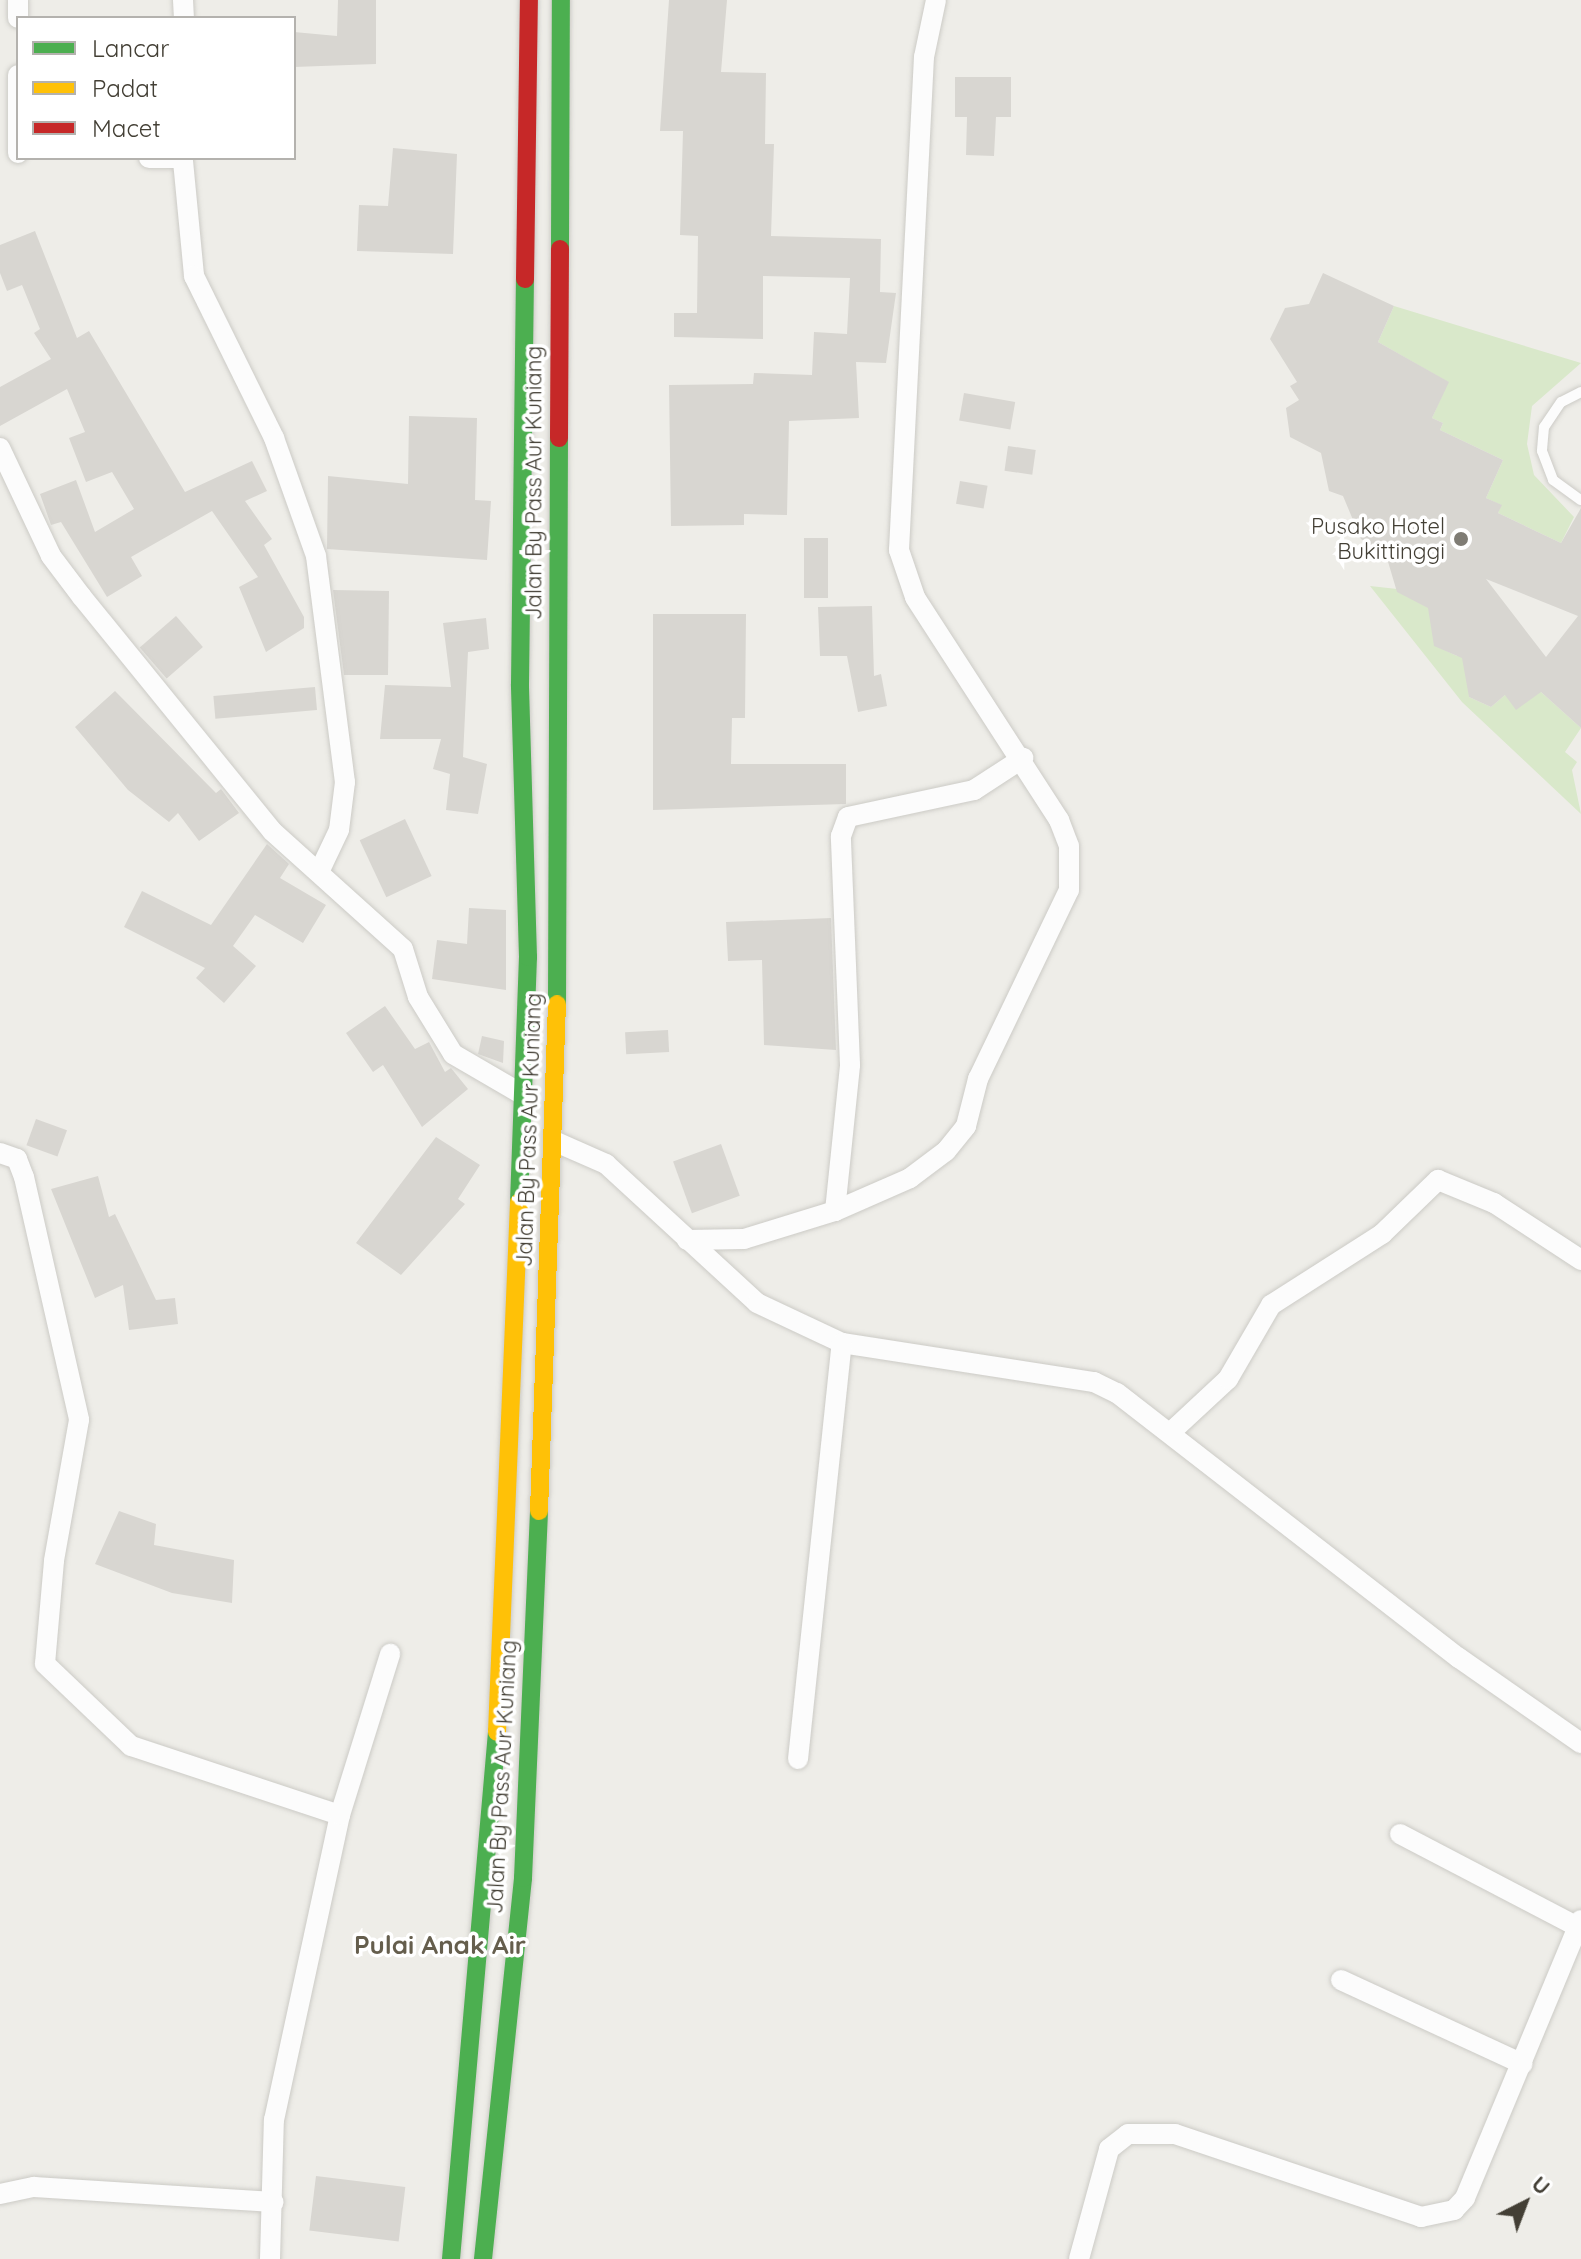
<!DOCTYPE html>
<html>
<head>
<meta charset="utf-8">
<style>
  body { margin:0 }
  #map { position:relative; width:1581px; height:2259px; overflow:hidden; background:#eeede8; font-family:Quicksand,sans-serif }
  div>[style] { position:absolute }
  .green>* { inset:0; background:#d9e8ca }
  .building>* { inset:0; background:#d8d6d1; transform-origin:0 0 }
  .roads { filter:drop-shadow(0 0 2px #cccbc6) drop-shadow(0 0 2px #cccbc6) }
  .lane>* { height:10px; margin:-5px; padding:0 5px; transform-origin:5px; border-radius:5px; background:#fcfcfc }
  .street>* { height:20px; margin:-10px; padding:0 10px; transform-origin:10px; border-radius:10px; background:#fcfcfc }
  .fast>* { height:18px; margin:-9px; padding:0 9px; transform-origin:9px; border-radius:9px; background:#4caf50 }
  .slow>* { height:18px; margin:-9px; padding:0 9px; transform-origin:9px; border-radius:9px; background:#ffc107 }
  .jam>* { height:18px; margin:-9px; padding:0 9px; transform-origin:9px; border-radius:9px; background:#c62828 }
  .dots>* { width:22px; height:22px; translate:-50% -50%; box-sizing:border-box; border:4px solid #fff; border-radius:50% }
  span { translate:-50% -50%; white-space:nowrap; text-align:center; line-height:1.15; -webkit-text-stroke:7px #fff; paint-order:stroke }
  .street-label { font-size:22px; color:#433f35 }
  .poi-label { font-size:22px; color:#433f35 }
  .right { translate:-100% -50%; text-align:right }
  .quarter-label { font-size:26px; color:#655e4d; font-weight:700 }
  .legend { position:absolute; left:16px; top:16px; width:280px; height:144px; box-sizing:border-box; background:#fff; border:2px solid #b4b2ae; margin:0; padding:10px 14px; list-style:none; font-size:24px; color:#433f35 }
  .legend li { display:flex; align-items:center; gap:16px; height:40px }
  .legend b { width:40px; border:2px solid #b4b2ae }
  .north { position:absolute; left:1485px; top:2163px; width:80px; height:80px; -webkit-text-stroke:6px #fff; paint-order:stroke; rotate:42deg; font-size:22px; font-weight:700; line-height:32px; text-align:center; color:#433f35 }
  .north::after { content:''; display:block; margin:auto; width:28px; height:36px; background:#433f35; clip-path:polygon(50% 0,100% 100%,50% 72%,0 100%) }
</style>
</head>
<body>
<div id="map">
  <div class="green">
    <div style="clip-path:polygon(1394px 306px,1581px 363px,1532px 406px,1527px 444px,1534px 475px,1574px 517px,1561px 543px,1498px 513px,1501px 505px,1486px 498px,1503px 460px,1440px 430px,1443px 423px,1432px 418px,1448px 382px,1378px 342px)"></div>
    <div style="clip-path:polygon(1370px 586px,1433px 593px,1434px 645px,1457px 656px,1468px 647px,1469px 697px,1491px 707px,1505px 695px,1541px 692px,1581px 728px,1565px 752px,1577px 762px,1572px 770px,1581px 814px,1462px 702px)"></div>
  </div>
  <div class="building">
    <div style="clip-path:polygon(338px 0,376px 0,376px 64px,294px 67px,294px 32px,337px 36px)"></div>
    <div style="clip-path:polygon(669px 0,727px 0,721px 72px,766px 73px,765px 144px,774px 144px,771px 236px,881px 239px,880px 292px,896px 293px,886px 363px,856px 362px,859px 418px,789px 421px,787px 515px,744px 514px,744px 525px,671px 526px,669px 385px,753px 384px,754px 373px,812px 375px,814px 332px,847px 334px,850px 278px,763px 276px,763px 339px,674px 337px,674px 313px,697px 313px,698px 236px,680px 235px,683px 131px,660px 131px)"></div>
    <div style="clip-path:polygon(955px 77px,1011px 77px,1011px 117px,996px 117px,994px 156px,966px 155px,967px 117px,955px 117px)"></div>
    <div style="clip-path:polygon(393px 148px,457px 154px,453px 254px,357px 251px,359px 205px,388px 206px)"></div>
    <div style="clip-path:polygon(35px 231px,77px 338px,89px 331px,185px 492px,252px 461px,267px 491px,245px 501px,272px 539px,264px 545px,304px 617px,304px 628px,266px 652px,239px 587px,258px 577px,212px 511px,131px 557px,142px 576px,107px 597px,61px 522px,51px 525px,40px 494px,76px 480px,95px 532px,134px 509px,112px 472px,86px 482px,69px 438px,85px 432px,67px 389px,0 426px,0 387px,51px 359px,34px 333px,40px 329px,22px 285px,7px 291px,0 273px,0 245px)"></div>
    <div style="clip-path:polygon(evenodd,1323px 273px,1394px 306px,1378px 342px,1449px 382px,1432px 418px,1443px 423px,1440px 430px,1503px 460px,1486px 498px,1502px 505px,1498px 513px,1561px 543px,1581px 508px,1581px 728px,1541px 692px,1516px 710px,1505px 695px,1491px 707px,1469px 697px,1462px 658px,1434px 646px,1428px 608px,1397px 592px,1386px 555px,1361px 539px,1343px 496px,1329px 491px,1321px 453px,1290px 437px,1286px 408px,1299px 400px,1290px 386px,1297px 382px,1270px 339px,1285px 308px,1309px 304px,1323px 273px,1486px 579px,1578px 616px,1546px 657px,1486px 579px)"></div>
    <div style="left:964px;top:393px;width:52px;height:28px;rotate:10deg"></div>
    <div style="clip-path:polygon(409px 416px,477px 418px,475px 500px,491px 501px,487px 560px,327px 549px,328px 476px,408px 484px)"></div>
    <div style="left:1008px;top:446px;width:28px;height:25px;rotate:8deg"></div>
    <div style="left:960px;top:481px;width:28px;height:23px;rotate:10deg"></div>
    <div style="left:804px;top:538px;width:24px;height:60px"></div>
    <div style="clip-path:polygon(333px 590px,389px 591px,388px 675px,344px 675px)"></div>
    <div style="clip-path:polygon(872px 606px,874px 676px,881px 674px,887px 706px,858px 712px,847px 656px,820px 656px,818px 607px)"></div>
    <div style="clip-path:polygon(653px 614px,746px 614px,745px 718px,732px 718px,731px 764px,846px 764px,846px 804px,653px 810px)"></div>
    <div style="left:176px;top:616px;width:41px;height:48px;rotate:49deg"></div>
    <div style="clip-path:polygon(486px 618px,489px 649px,468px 652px,463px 757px,487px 764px,478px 814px,446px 810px,450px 774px,433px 769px,441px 739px,380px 739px,385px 685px,451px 687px,443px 623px)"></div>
    <div style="left:315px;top:687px;width:23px;height:102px;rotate:85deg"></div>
    <div style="clip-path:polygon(115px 691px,216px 793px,221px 789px,239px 813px,199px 841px,178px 813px,169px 822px,128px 790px,75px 727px)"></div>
    <div style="left:405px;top:819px;width:63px;height:50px;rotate:65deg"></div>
    <div style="clip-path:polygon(267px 844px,289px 864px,280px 878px,326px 905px,303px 943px,255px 915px,233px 946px,256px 966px,224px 1003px,196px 978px,205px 968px,124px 927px,142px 891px,211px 925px)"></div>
    <div style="clip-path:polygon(469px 908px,506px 910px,506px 990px,432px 979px,437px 940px,467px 944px)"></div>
    <div style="clip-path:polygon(831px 918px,836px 1050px,764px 1045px,762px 960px,728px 961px,726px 922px)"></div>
    <div style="clip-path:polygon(385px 1006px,415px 1049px,429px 1042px,445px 1072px,451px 1068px,468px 1089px,422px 1127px,383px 1065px,373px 1072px,346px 1033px)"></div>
    <div style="left:668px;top:1030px;width:22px;height:43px;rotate:87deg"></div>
    <div style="clip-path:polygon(482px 1036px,504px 1041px,503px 1063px,478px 1054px)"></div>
    <div style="left:36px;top:1119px;width:33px;height:28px;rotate:20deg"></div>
    <div style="clip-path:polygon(436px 1137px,480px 1165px,458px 1199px,465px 1204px,401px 1275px,356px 1243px)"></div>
    <div style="left:721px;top:1144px;width:55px;height:51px;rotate:70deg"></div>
    <div style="clip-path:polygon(98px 1176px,109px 1217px,115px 1214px,156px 1300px,175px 1298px,178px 1324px,129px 1330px,123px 1285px,95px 1298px,51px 1189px)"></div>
    <div style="clip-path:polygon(119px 1511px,156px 1524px,154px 1545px,234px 1560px,232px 1603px,172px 1593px,95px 1564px)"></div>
    <div style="left:316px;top:2176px;width:90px;height:55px;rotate:7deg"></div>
  </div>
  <div class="roads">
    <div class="lane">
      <div style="left:1581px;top:392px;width:22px;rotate:153deg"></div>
      <div style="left:1561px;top:402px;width:30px;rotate:124deg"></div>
      <div style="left:1544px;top:427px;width:24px;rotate:95deg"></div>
      <div style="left:1542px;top:451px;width:31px;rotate:69deg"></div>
      <div style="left:1553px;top:480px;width:34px;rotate:36deg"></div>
    </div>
    <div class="street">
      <div style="left:183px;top:0;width:18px;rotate:87deg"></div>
      <div style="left:18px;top:18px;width:18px;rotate:-90deg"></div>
      <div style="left:18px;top:153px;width:78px;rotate:-90deg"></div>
      <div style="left:149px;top:158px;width:34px"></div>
      <div style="left:183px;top:161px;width:116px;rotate:84.5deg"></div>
      <div style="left:194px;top:276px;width:181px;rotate:63.7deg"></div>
      <div style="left:274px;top:438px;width:125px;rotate:70.4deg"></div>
      <div style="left:316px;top:556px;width:228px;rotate:82.7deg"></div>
      <div style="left:345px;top:782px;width:48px;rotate:97.1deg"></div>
      <div style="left:339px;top:830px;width:44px;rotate:115.4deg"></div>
      <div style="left:0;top:448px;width:119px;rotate:64.7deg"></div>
      <div style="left:51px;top:556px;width:51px;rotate:52.9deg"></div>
      <div style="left:82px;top:597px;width:301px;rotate:50.9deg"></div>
      <div style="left:272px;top:831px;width:176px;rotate:42deg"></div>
      <div style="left:403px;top:949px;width:50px;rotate:72.6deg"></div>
      <div style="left:418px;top:997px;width:67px;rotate:58.4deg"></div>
      <div style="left:453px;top:1054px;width:78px;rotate:30.2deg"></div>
      <div style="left:556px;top:1142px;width:55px;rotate:23.7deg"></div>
      <div style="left:606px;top:1164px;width:205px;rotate:42.6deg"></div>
      <div style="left:757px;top:1303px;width:94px;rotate:25.2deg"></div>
      <div style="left:842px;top:1343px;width:255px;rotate:8.8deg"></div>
      <div style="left:1094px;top:1382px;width:25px;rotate:26deg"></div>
      <div style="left:1117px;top:1393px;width:433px;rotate:37.8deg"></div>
      <div style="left:1459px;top:1658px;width:149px;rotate:34.9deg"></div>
      <div style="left:0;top:1153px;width:18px;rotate:19deg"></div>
      <div style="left:17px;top:1159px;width:19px;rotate:69deg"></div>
      <div style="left:24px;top:1177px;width:249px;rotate:77.2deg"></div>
      <div style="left:79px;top:1420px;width:143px;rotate:100.1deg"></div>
      <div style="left:54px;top:1561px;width:103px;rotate:95deg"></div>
      <div style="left:45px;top:1664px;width:119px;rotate:43.6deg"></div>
      <div style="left:131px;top:1746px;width:220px;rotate:18.3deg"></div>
      <div style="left:835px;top:1211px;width:147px;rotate:-84.1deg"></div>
      <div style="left:850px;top:1065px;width:229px;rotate:-92.3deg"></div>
      <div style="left:841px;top:836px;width:20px;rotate:-70deg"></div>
      <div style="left:848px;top:817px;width:129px;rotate:-12.1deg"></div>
      <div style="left:974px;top:790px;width:59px;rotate:-33.1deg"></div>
      <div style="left:687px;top:1240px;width:57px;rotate:-1deg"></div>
      <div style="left:744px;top:1239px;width:95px;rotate:-17.1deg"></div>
      <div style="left:835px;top:1211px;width:82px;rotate:-23.7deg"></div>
      <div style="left:910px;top:1178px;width:45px;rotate:-36.9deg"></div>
      <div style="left:946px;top:1151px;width:32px;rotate:-51deg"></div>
      <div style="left:966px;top:1126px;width:49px;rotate:-75.7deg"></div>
      <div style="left:978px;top:1079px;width:210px;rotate:-64.3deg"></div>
      <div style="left:1069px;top:890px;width:44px;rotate:-90deg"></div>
      <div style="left:1069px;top:846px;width:28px;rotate:-111deg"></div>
      <div style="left:1059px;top:820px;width:265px;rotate:-122.9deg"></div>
      <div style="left:915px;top:597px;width:50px;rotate:-108.8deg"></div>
      <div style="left:899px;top:550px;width:494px;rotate:-87.1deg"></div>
      <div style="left:924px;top:57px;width:58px;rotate:-78.1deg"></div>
      <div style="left:1171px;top:1432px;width:78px;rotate:-42.9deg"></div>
      <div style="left:1228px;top:1379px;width:86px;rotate:-59.8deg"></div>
      <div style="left:1271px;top:1305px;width:132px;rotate:-32.6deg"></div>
      <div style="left:1382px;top:1234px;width:78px;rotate:-44deg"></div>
      <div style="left:1438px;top:1180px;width:61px;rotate:22.3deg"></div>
      <div style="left:1494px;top:1203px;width:104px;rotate:33.2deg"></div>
      <div style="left:798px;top:1759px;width:418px;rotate:-84deg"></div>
      <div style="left:1400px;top:1834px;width:201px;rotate:27.6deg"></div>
      <div style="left:1341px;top:1980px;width:200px;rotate:24.8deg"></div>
      <div style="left:0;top:2194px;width:35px;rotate:-12deg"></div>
      <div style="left:34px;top:2187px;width:240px;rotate:3.6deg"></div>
      <div style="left:270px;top:2259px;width:139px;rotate:-88.4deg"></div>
      <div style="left:274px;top:2120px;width:312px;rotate:-77.8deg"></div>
      <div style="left:340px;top:1815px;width:169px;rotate:-72.7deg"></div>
      <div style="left:1079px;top:2259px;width:114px;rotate:-74.7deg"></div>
      <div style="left:1109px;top:2149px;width:24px;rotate:-38deg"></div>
      <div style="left:1128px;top:2134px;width:47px"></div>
      <div style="left:1175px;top:2134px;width:260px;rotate:18.6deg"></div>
      <div style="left:1421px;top:2217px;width:34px;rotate:-12deg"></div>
      <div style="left:1454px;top:2210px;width:16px;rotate:-47deg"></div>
      <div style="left:1465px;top:2198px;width:301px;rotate:-67.4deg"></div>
    </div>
    <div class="fast">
      <div style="left:560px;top:249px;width:249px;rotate:-89.8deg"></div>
      <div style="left:557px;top:1004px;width:566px;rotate:-89.8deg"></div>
      <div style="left:519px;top:1202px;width:245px;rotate:-87.9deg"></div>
      <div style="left:528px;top:957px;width:273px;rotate:-91.7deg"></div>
      <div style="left:520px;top:684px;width:405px;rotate:-89.3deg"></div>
      <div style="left:451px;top:2259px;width:529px;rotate:-85.01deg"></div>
      <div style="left:483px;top:2259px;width:383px;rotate:-84deg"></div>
      <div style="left:523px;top:1878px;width:367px;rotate:-87.5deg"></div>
    </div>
    <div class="slow">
      <div style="left:539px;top:1511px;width:507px;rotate:-87.97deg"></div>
      <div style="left:497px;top:1732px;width:530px;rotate:-87.62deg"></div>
    </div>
    <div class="jam">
      <div style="left:525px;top:279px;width:279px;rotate:-89.2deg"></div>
      <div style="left:559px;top:438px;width:189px;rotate:-89.7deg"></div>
    </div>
  </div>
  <div class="dots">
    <div style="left:1461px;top:539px;background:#7f7c74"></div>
  </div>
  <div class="street-label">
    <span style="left:534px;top:483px;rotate:-90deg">Jalan By Pass Aur Kuniang</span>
    <span style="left:529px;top:1130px;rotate:-88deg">Jalan By Pass Aur Kuniang</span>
    <span style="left:502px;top:1777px;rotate:-87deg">Jalan By Pass Aur Kuniang</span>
  </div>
  <div class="poi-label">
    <span class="right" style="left:1445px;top:539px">Pusako Hotel<br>Bukittinggi</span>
  </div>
  <div class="quarter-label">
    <span style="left:440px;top:1945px">Pulai Anak Air</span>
  </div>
  <ul class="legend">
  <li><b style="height:10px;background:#4caf50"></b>Lancar</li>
  <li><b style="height:10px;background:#ffc107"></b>Padat</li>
  <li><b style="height:10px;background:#c62828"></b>Macet</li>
  </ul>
  <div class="north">U</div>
</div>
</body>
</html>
